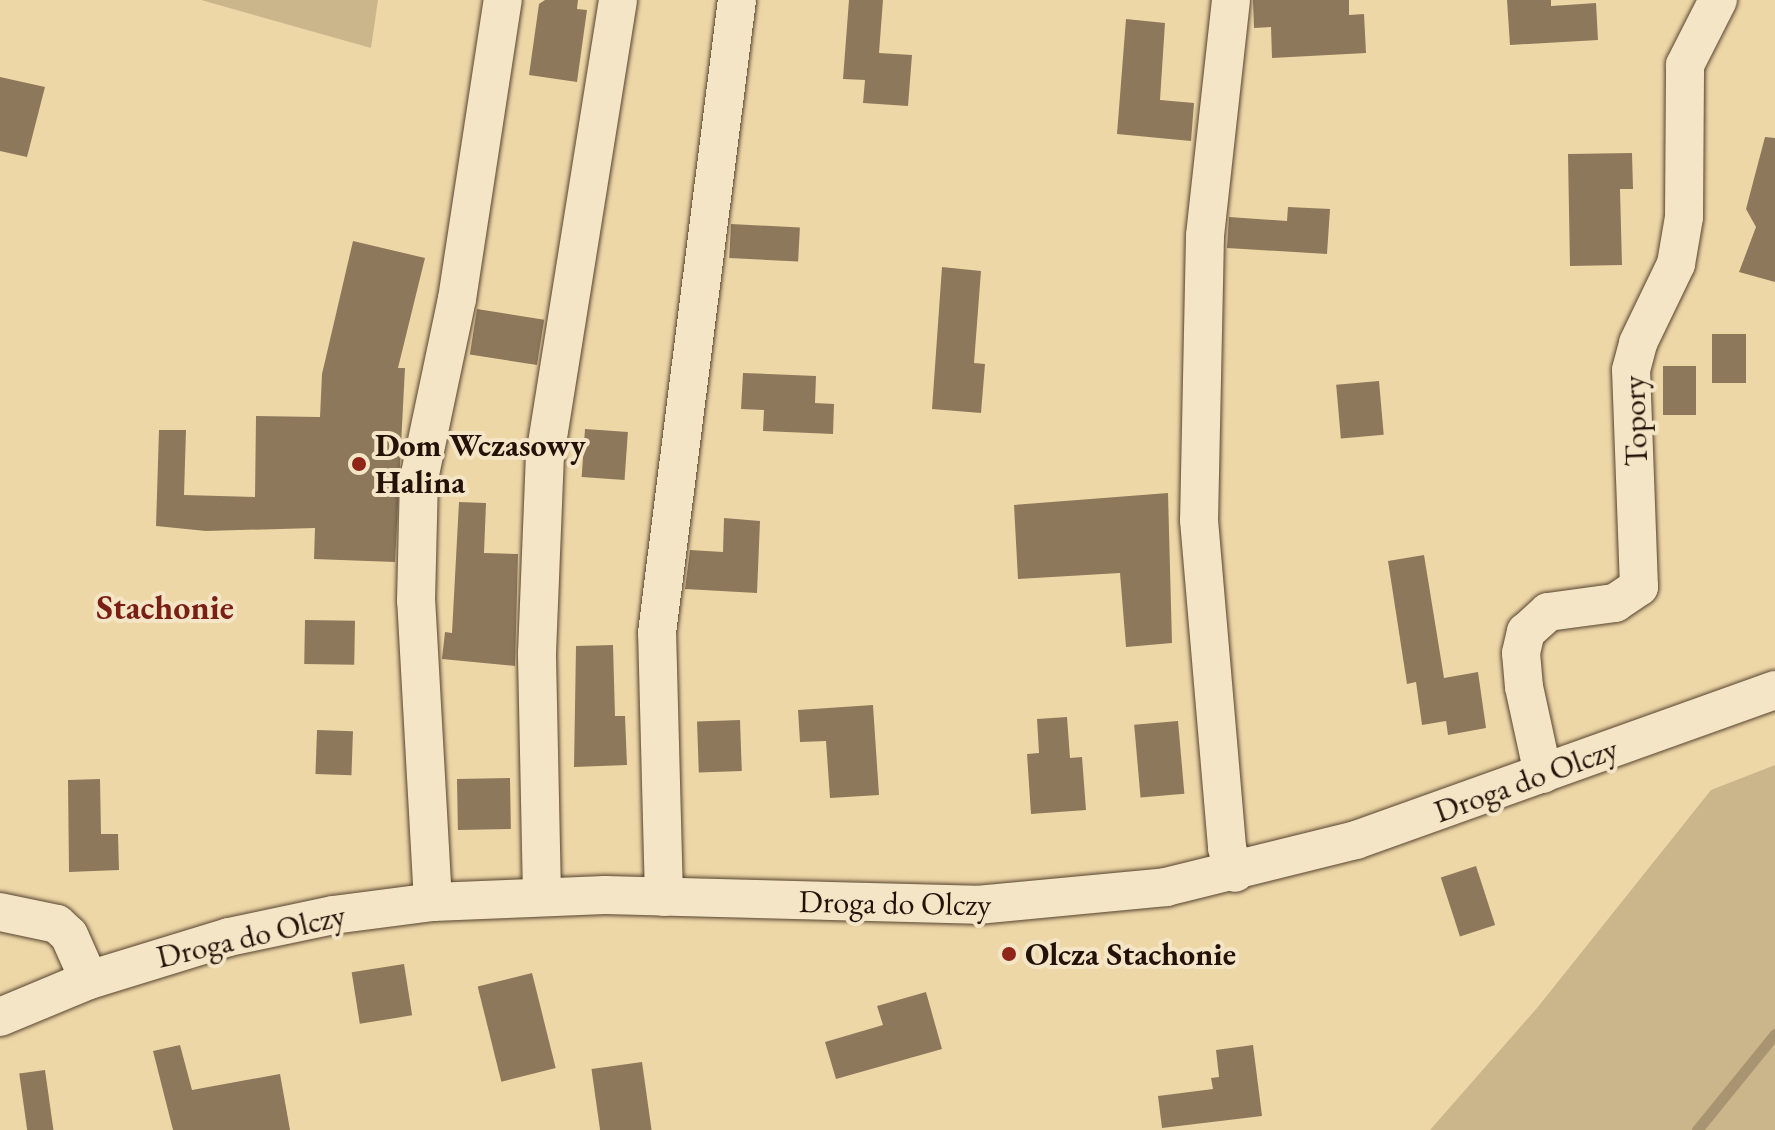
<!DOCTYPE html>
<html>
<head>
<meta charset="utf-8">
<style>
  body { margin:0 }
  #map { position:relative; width:1775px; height:1130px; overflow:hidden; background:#eed7a7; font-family:"EB Garamond",serif }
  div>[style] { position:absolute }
  .green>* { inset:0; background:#cbb68c }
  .stream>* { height:11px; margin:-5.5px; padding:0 5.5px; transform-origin:5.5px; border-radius:5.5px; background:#a99471 }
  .building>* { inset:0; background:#8d785b; transform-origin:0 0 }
  .roads { filter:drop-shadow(0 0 2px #564330) drop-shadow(0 0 2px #564330) }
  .minor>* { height:38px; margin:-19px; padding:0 19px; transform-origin:19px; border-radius:19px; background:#f4e5c6 }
  .dots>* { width:22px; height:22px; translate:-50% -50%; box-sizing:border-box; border:4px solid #f4e5c6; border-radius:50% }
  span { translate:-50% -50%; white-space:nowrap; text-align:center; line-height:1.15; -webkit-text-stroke:8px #f4e5c6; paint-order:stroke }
  .street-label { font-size:32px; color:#231208 }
  .poi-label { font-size:32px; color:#231208; font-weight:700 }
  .left { translate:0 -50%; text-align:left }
  .neighbourhood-label { font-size:34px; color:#7a1f14; font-weight:700 }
</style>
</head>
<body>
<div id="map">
  <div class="green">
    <div style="clip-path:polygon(201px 0,378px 0,371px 48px)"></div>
    <div style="clip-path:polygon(1775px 765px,1775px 1130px,1430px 1130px,1537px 1008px,1711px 790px)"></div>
  </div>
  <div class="stream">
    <div style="left:1697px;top:1130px;width:124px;rotate:-50.9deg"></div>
  </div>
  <div class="building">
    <div style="clip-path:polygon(545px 0,578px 0,577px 9px,587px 10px,577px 82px,529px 75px,539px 4px)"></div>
    <div style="clip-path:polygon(849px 0,883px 0,879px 53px,912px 55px,908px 106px,863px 103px,865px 80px,843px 79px)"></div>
    <div style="clip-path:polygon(1253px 0,1349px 0,1349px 15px,1364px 14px,1366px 53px,1272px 58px,1271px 27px,1254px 28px)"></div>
    <div style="clip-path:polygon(1507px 0,1551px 0,1551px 6px,1596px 3px,1598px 40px,1510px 45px)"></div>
    <div style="clip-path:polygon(1126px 19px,1165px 23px,1160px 100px,1194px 103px,1191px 141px,1117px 134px)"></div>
    <div style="clip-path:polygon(0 77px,45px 87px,27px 157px,0 151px)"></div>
    <div style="clip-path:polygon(1765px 137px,1775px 138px,1775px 282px,1739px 272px,1756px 227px,1746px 209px)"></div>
    <div style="clip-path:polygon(1632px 153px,1633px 189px,1620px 189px,1622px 265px,1570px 266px,1568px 154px)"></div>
    <div style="clip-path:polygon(1288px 207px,1330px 209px,1327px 254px,1227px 248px,1229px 217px,1287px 221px)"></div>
    <div style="left:731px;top:224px;width:69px;height:34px;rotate:3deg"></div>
    <div style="clip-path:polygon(353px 241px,425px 258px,398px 368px,405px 368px,395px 562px,314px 559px,315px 528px,206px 531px,156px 526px,159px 430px,186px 430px,184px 495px,255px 497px,256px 416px,320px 417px,322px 374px)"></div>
    <div style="clip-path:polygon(942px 267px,981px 271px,974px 363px,985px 364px,981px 413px,932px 409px)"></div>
    <div style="left:477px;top:309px;width:68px;height:46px;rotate:9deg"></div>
    <div style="left:1712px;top:334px;width:34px;height:49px"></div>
    <div style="left:1663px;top:366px;width:33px;height:49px"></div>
    <div style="clip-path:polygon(743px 373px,816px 376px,815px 403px,834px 404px,833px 434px,763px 431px,764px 410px,741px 409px)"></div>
    <div style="left:1379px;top:381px;width:54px;height:43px;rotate:85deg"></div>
    <div style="left:585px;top:429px;width:43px;height:48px;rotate:4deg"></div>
    <div style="clip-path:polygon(1168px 493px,1172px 643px,1126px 647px,1120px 573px,1018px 579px,1014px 505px)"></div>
    <div style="clip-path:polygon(459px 502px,486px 503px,484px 553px,518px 554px,515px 666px,442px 659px,445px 632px,452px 633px)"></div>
    <div style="clip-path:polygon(724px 518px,760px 521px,757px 593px,685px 589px,690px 550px,723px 552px)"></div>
    <div style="clip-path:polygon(1424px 555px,1444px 678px,1478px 672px,1486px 728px,1448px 735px,1446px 721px,1422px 725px,1416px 682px,1407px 684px,1388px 561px)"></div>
    <div style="left:305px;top:620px;width:50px;height:44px;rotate:1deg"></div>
    <div style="clip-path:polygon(613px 645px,615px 716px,625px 716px,627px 765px,574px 767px,576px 646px)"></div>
    <div style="clip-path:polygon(873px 705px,879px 795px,830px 798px,826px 741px,800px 742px,798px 710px)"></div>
    <div style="clip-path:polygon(1067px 717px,1070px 758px,1082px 757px,1086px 810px,1031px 814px,1027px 754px,1039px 753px,1037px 719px)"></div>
    <div style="left:740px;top:720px;width:51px;height:43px;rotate:88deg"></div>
    <div style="left:1178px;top:721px;width:73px;height:44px;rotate:85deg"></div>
    <div style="left:317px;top:730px;width:36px;height:44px;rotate:2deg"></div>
    <div style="left:510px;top:778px;width:51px;height:53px;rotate:89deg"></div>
    <div style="clip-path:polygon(100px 779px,101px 834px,118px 834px,119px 870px,69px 872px,68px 780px)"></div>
    <div style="left:1476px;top:866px;width:62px;height:37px;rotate:72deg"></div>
    <div style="left:404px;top:964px;width:52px;height:53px;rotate:81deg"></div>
    <div style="left:532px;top:973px;width:98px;height:56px;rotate:76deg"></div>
    <div style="clip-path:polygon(926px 992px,942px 1049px,836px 1079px,825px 1042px,883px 1025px,877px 1006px)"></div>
    <div style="clip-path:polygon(180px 1045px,192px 1090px,280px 1074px,290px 1130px,173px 1130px,153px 1051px)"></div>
    <div style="clip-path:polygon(1253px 1045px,1262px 1116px,1162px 1128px,1158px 1096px,1213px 1089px,1211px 1078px,1219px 1077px,1216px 1050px)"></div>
    <div style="left:642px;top:1062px;width:69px;height:51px;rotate:82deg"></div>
    <div style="left:45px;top:1070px;width:61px;height:26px;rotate:82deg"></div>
  </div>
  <div class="roads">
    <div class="minor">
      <div style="left:1231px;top:0;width:237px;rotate:96.3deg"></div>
      <div style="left:1205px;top:236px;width:284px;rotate:91.2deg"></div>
      <div style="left:1199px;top:520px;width:329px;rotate:85.1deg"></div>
      <div style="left:1227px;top:848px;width:26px;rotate:72deg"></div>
      <div style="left:1543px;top:774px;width:89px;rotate:-102.3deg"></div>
      <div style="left:1524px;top:687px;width:34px;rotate:-95deg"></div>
      <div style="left:1521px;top:653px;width:22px;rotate:-77deg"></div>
      <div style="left:1526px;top:632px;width:30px;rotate:-42deg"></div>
      <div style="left:1548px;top:612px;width:68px;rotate:-7.7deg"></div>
      <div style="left:1615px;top:603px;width:29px;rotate:-34deg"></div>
      <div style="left:1639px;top:587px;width:217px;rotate:-92.1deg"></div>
      <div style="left:1631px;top:370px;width:28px;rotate:-75deg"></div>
      <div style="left:1638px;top:343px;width:88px;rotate:-64.3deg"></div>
      <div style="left:1676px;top:264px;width:48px;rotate:-80.3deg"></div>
      <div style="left:1684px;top:217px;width:152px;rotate:-89.6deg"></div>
      <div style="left:1685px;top:65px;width:73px;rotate:-63.1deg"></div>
      <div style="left:542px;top:895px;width:242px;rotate:-91.2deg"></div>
      <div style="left:537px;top:653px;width:197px;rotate:-87.7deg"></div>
      <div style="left:545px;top:456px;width:462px;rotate:-80.9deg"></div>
      <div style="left:664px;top:897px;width:264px;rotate:-91.5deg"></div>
      <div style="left:657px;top:633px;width:638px;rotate:-82.8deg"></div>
      <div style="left:433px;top:902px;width:301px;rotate:-93.2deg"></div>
      <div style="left:416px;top:601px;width:122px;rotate:-88.6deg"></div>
      <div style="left:419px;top:479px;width:184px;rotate:-78.1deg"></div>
      <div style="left:457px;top:299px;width:303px;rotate:-81.3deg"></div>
      <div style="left:0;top:912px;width:58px;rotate:11.9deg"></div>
      <div style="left:57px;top:924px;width:16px;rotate:43deg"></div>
      <div style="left:69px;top:935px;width:49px;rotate:66deg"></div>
      <div style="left:0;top:1017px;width:96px;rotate:-22.6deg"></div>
      <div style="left:89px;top:980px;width:146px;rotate:-17.1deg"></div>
      <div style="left:229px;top:937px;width:106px;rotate:-11.9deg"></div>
      <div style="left:333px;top:915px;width:101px;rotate:-7.4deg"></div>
      <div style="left:433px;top:902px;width:172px;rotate:-2.3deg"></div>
      <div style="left:605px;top:895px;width:372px;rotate:1.5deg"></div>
      <div style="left:977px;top:905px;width:190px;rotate:-5.4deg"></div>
      <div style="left:1166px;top:887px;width:196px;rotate:-13.9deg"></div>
      <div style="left:1356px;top:840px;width:445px;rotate:-19.7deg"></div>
    </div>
  </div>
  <div class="dots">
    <div style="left:359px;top:464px;background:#8f2418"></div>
    <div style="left:1009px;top:954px;background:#8f2418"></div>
  </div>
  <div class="street-label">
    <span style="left:1635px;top:421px;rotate:-92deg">Topory</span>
    <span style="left:1526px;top:780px;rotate:-20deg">Droga do Olczy</span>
    <span style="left:895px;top:903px;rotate:1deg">Droga do Olczy</span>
    <span style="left:251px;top:936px;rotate:-13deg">Droga do Olczy</span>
  </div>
  <div class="poi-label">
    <span class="left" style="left:375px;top:464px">Dom Wczasowy<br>Halina</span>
    <span class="left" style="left:1025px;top:954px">Olcza Stachonie</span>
  </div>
  <div class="neighbourhood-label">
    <span style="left:165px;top:608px">Stachonie</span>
  </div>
</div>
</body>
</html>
